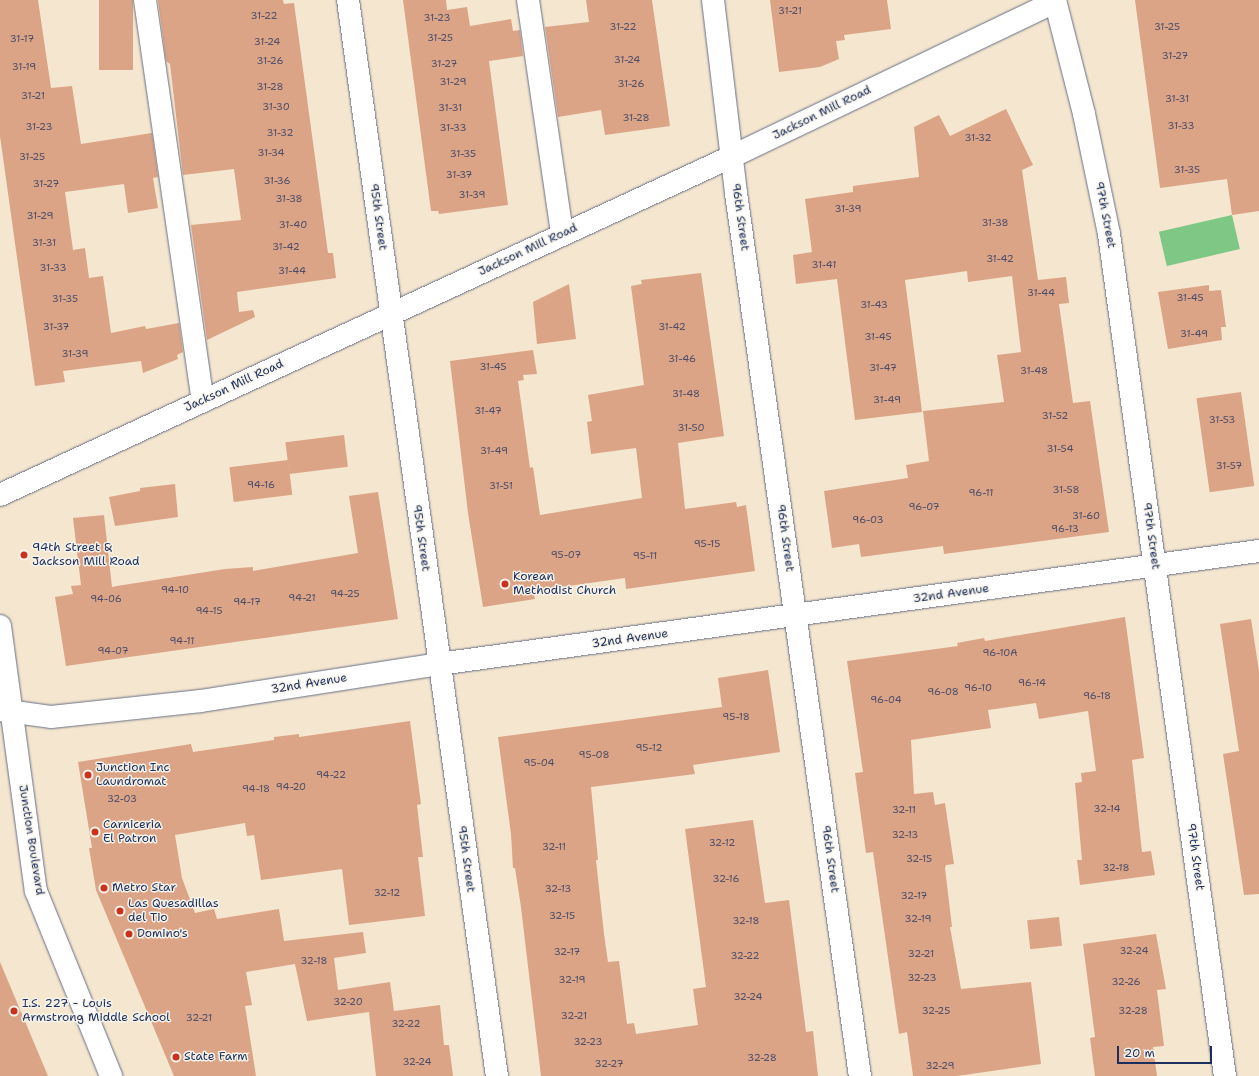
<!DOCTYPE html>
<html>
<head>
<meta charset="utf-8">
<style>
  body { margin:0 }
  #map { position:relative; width:1259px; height:1076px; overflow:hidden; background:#f5e6cf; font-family:"Shantell Sans",sans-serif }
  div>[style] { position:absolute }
  .green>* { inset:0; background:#7ec784; transform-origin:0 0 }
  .building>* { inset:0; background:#dba486; transform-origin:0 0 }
  .roads { filter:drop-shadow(0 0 1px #676f86) drop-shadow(0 0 1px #676f86) }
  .minor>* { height:22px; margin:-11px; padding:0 11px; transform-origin:11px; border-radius:11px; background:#fff }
  .major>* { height:22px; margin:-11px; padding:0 11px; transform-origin:11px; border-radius:11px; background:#fff }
  .dots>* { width:11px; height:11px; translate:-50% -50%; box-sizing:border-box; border:2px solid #f7f3e8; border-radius:50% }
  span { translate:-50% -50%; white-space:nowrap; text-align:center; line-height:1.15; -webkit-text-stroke:3px #f7f3e8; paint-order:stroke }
  .number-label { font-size:10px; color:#4b4c68 }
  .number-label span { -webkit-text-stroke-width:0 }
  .street-label { font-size:12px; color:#1b2f5e }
  .poi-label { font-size:12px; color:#1b2f5e }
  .left { translate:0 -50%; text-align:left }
  .scale { position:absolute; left:1117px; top:1046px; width:95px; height:18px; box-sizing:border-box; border:2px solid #1b2f5e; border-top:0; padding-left:5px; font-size:12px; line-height:14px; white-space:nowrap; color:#1b2f5e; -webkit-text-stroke:3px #f7f3e8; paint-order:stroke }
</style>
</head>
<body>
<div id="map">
  <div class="green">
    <div style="left:1232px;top:215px;width:35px;height:75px;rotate:77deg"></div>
  </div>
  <div class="building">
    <div style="clip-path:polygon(0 0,38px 0,51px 88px,72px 86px,81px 144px,152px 133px,158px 177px,153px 178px,158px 208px,128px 213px,124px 184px,65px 192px,73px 250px,85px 248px,89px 278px,103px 276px,111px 333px,145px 326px,146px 329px,179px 323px,183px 352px,177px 355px,178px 359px,143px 373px,141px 361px,63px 371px,65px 382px,35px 386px,0 136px)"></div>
    <div style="left:99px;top:0;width:34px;height:70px"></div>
    <div style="clip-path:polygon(158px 0,283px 0,284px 4px,294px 3px,328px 253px,333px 253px,336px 278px,237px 292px,239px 312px,253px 310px,255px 317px,207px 340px,191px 225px,241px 220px,234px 169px,183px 175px,170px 64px,166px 61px)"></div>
    <div style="clip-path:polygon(403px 0,446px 0,447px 10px,467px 7px,470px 26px,511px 19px,513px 31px,520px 30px,523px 56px,489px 61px,508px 205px,439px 214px,438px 211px,431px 211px)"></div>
    <div style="clip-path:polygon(586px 0,652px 0,670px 126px,605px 135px,601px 110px,558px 117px,545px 27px,589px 22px)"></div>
    <div style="clip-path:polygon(770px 0,887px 0,891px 29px,844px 35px,845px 40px,836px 41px,839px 59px,820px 67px,779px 72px)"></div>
    <div style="clip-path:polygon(1135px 0,1259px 0,1259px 211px,1232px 215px,1227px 179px,1160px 188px)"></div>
    <div style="clip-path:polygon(1006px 109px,1033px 165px,1022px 170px,1038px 280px,1066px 277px,1069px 303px,1059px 304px,1073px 403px,1090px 401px,1109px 532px,944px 554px,943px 546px,861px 557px,859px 544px,832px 548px,824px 491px,908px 478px,906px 465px,929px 461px,923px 411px,1004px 402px,997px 355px,1021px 352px,1012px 276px,968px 282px,967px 271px,905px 280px,922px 412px,855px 420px,837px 279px,796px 284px,793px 255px,812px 252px,805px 199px,853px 192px,853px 186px,919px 177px,914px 127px,939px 115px,950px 136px)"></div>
    <div style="clip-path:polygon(701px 273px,724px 436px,678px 443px,685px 509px,736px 502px,737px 507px,746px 505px,755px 571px,626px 589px,625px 578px,533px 591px,535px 599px,483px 607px,468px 513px,450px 361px,533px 350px,537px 374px,523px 375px,524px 380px,518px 381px,530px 468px,533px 467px,540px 515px,642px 498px,636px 448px,591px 454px,587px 422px,592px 421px,588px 395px,644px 385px,631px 286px,642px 284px,641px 280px)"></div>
    <div style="clip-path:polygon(569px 284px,576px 339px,537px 344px,533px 302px)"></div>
    <div style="clip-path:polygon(1209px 285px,1209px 291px,1221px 290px,1226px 327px,1221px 327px,1222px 340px,1168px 349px,1158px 292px)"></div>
    <div style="left:1241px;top:392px;width:95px;height:45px;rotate:82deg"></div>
    <div style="left:344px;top:435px;width:32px;height:59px;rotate:83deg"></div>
    <div style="left:288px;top:460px;width:35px;height:59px;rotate:83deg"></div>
    <div style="clip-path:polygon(175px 484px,178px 517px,115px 526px,109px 497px,140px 491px,140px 488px)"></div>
    <div style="clip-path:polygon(378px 492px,398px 619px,66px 666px,55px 597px,73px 594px,71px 586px,81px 585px,73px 518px,104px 515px,112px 587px,117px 586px,225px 569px,253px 567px,253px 571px,358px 553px,349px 496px)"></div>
    <div style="clip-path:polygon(1125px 617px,1144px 758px,1132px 760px,1142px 852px,1151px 851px,1155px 875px,1080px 885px,1077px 860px,1082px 860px,1075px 783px,1082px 782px,1081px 773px,1096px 771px,1088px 711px,1039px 719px,1036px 703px,988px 710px,991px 728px,911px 740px,914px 794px,933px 792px,935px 805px,945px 803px,954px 864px,946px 865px,945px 868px,952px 927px,950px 927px,961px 989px,1031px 982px,1041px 1064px,957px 1076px,913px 1076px,907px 1032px,899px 1034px,873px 852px,866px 853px,855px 773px,863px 772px,847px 661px,958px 646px,957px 643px,984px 638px,985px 641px)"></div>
    <div style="clip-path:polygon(1251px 619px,1259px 671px,1259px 894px,1244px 895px,1223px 754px,1239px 751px,1220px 624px)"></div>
    <div style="clip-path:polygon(768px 670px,780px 752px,693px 765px,695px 774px,591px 787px,598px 860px,596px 860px,604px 934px,608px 962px,619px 961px,627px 1024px,634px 1023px,636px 1034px,698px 1025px,693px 989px,706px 987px,685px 829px,753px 820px,765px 903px,789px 900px,806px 1032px,813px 1031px,818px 1076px,541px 1076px,521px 907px,515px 868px,513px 868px,511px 834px,498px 737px,722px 707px,718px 678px)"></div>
    <div style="clip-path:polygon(410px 721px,421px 804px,417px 805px,423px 857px,418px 857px,425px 916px,349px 925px,342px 869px,261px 880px,254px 835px,247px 836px,245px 823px,175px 835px,182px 878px,195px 913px,214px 909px,217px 919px,279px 909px,284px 941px,363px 932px,366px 953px,334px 958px,338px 990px,390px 982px,394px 1011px,440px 1005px,444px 1045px,449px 1045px,453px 1076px,376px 1076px,369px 1012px,307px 1021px,295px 964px,246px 972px,252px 1005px,245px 1006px,256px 1076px,174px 1076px,96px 890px,89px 848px,92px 848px,78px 762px,191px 744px,193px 752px,274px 740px,274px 737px,299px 734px,299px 737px)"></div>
    <div style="left:1059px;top:917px;width:29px;height:32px;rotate:84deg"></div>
    <div style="clip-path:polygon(1156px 934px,1166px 989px,1157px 990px,1164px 1046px,1153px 1047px,1157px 1076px,1095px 1076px,1090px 1038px,1095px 1037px,1083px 944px)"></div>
    <div style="clip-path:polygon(0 962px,48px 1076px,0 1076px)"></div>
  </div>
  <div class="roads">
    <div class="minor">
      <div style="left:145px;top:0;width:405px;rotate:81.8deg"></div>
      <div style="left:348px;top:0;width:1086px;rotate:82.12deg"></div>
      <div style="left:528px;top:0;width:236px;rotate:81.7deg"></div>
      <div style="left:713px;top:0;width:194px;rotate:83.2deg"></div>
      <div style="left:736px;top:193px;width:892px;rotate:82.01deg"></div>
      <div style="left:1055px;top:0;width:118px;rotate:75.7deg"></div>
      <div style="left:1084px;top:114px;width:123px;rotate:78.2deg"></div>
      <div style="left:1109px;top:234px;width:850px;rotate:82.16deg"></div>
      <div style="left:0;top:495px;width:808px;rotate:-24.82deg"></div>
      <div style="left:733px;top:156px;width:357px;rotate:-25.6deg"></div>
      <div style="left:0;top:710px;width:51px;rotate:7.8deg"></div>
      <div style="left:51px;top:717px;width:151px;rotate:-6.1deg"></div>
      <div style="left:201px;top:701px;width:241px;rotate:-8.8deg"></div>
      <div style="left:439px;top:664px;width:828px;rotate:-7.85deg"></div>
    </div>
    <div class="major">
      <div style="left:0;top:626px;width:267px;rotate:82.3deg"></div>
      <div style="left:36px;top:891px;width:200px;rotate:67.9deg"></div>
    </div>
  </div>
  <div class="dots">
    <div style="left:24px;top:555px;background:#c8321e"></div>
    <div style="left:505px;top:584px;background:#c8321e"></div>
    <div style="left:88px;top:775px;background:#c8321e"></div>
    <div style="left:95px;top:832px;background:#c8321e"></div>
    <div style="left:104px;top:888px;background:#c8321e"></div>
    <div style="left:120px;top:911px;background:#c8321e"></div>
    <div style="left:129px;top:934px;background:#c8321e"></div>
    <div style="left:14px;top:1011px;background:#c8321e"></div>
    <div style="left:176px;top:1057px;background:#c8321e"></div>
  </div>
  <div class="number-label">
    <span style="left:790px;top:11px">31-21</span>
    <span style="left:264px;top:16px">31-22</span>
    <span style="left:437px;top:18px">31-23</span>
    <span style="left:623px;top:27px">31-22</span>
    <span style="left:1167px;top:27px">31-25</span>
    <span style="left:440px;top:38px">31-25</span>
    <span style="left:22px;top:39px">31-17</span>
    <span style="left:267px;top:42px">31-24</span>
    <span style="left:1175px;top:56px">31-27</span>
    <span style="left:627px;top:60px">31-24</span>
    <span style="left:270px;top:61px">31-26</span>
    <span style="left:444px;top:64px">31-27</span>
    <span style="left:24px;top:67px">31-19</span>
    <span style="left:453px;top:82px">31-29</span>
    <span style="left:631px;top:84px">31-26</span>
    <span style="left:270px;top:87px">31-28</span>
    <span style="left:33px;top:96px">31-21</span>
    <span style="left:1177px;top:99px">31-31</span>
    <span style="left:276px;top:107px">31-30</span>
    <span style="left:450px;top:108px">31-31</span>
    <span style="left:636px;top:118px">31-28</span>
    <span style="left:1181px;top:126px">31-33</span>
    <span style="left:39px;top:127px">31-23</span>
    <span style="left:453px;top:128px">31-33</span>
    <span style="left:280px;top:133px">31-32</span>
    <span style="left:978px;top:138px">31-32</span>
    <span style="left:271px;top:153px">31-34</span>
    <span style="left:463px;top:154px">31-35</span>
    <span style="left:32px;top:157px">31-25</span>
    <span style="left:1187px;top:170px">31-35</span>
    <span style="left:459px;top:175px">31-37</span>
    <span style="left:277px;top:181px">31-36</span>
    <span style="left:46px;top:184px">31-27</span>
    <span style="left:472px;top:195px">31-39</span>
    <span style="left:289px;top:199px">31-38</span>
    <span style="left:848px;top:209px">31-39</span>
    <span style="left:40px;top:216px">31-29</span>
    <span style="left:995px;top:223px">31-38</span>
    <span style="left:293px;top:225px">31-40</span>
    <span style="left:44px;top:243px">31-31</span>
    <span style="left:286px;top:247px">31-42</span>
    <span style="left:1000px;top:259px">31-42</span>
    <span style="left:824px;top:265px">31-41</span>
    <span style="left:53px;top:268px">31-33</span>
    <span style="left:292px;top:271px">31-44</span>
    <span style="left:1041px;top:293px">31-44</span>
    <span style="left:1190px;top:298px">31-45</span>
    <span style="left:65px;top:299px">31-35</span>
    <span style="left:874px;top:305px">31-43</span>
    <span style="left:56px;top:327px">31-37</span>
    <span style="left:672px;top:327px">31-42</span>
    <span style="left:1194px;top:334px">31-49</span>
    <span style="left:878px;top:337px">31-45</span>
    <span style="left:75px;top:354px">31-39</span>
    <span style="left:682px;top:359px">31-46</span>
    <span style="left:493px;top:367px">31-45</span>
    <span style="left:883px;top:368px">31-47</span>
    <span style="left:1034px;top:371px">31-48</span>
    <span style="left:686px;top:394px">31-48</span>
    <span style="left:887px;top:400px">31-49</span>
    <span style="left:488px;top:411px">31-47</span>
    <span style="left:1055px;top:416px">31-52</span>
    <span style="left:1222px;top:420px">31-53</span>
    <span style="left:691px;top:428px">31-50</span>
    <span style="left:1060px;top:449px">31-54</span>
    <span style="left:494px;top:451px">31-49</span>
    <span style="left:1229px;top:466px">31-57</span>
    <span style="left:261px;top:485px">94-16</span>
    <span style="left:501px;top:486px">31-51</span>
    <span style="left:1066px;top:490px">31-58</span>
    <span style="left:981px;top:493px">96-11</span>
    <span style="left:924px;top:507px">96-07</span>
    <span style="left:1086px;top:516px">31-60</span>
    <span style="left:868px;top:520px">96-03</span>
    <span style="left:1065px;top:529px">96-13</span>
    <span style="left:707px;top:544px">95-15</span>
    <span style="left:566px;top:555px">95-07</span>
    <span style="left:645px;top:556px">95-11</span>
    <span style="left:175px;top:590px">94-10</span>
    <span style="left:345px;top:594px">94-25</span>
    <span style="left:302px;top:598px">94-21</span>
    <span style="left:106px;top:599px">94-06</span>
    <span style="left:247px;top:602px">94-17</span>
    <span style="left:209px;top:611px">94-15</span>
    <span style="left:182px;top:641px">94-11</span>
    <span style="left:113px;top:651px">94-07</span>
    <span style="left:1000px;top:653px">96-10A</span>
    <span style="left:1032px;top:683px">96-14</span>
    <span style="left:978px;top:688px">96-10</span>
    <span style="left:943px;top:692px">96-08</span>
    <span style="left:1097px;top:696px">96-18</span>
    <span style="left:886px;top:700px">96-04</span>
    <span style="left:736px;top:717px">95-18</span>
    <span style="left:649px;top:748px">95-12</span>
    <span style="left:594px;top:755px">95-08</span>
    <span style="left:539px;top:763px">95-04</span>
    <span style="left:331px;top:775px">94-22</span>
    <span style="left:291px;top:787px">94-20</span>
    <span style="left:256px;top:789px">94-18</span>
    <span style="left:122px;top:799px">32-03</span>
    <span style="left:1107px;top:809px">32-14</span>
    <span style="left:904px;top:810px">32-11</span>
    <span style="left:905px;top:835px">32-13</span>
    <span style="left:722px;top:843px">32-12</span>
    <span style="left:554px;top:847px">32-11</span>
    <span style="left:919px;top:859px">32-15</span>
    <span style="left:1116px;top:868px">32-18</span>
    <span style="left:726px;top:879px">32-16</span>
    <span style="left:558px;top:889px">32-13</span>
    <span style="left:387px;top:893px">32-12</span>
    <span style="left:914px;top:896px">32-17</span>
    <span style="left:562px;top:916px">32-15</span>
    <span style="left:918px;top:919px">32-19</span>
    <span style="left:746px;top:921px">32-18</span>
    <span style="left:1134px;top:951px">32-24</span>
    <span style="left:567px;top:952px">32-17</span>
    <span style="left:921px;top:954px">32-21</span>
    <span style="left:745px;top:956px">32-22</span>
    <span style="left:314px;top:961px">32-18</span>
    <span style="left:922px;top:978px">32-23</span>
    <span style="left:572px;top:980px">32-19</span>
    <span style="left:1126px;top:982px">32-26</span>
    <span style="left:748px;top:997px">32-24</span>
    <span style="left:348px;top:1002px">32-20</span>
    <span style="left:936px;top:1011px">32-25</span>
    <span style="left:1133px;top:1011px">32-28</span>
    <span style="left:574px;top:1016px">32-21</span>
    <span style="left:199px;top:1018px">32-21</span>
    <span style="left:406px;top:1024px">32-22</span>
    <span style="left:588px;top:1042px">32-23</span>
    <span style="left:762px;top:1058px">32-28</span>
    <span style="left:417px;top:1062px">32-24</span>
    <span style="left:609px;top:1064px">32-27</span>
    <span style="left:940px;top:1066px">32-29</span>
  </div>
  <div class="street-label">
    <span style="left:822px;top:113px;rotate:-26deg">Jackson Mill Road</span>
    <span style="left:1105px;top:215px;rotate:79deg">97th Street</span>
    <span style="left:378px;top:217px;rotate:82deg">95th Street</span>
    <span style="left:740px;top:217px;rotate:82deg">96th Street</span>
    <span style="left:528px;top:250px;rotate:-25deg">Jackson Mill Road</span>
    <span style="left:234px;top:386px;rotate:-25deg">Jackson Mill Road</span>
    <span style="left:1151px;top:536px;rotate:82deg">97th Street</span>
    <span style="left:421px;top:538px;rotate:82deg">95th Street</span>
    <span style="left:785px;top:538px;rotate:82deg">96th Street</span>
    <span style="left:951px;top:594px;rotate:-8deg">32nd Avenue</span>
    <span style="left:630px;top:639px;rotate:-8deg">32nd Avenue</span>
    <span style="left:309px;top:684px;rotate:-9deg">32nd Avenue</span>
    <span style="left:31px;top:840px;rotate:81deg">Junction Boulevard</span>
    <span style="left:1195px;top:857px;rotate:82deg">97th Street</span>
    <span style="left:466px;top:859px;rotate:82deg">95th Street</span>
    <span style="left:830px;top:859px;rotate:82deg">96th Street</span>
  </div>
  <div class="poi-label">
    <span class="left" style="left:32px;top:555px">94th Street &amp;<br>Jackson Mill Road</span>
    <span class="left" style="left:513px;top:584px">Korean<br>Methodist Church</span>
    <span class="left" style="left:96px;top:775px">Junction Inc<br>Laundromat</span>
    <span class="left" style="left:103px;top:832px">Carniceria<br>El Patron</span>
    <span class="left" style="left:112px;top:888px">Metro Star</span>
    <span class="left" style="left:128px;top:911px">Las Quesadillas<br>del Tio</span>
    <span class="left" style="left:137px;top:934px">Domino's</span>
    <span class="left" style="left:22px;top:1011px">I.S. 227 - Louis<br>Armstrong Middle School</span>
    <span class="left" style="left:184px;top:1057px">State Farm</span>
  </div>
  <div class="scale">20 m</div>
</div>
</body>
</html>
